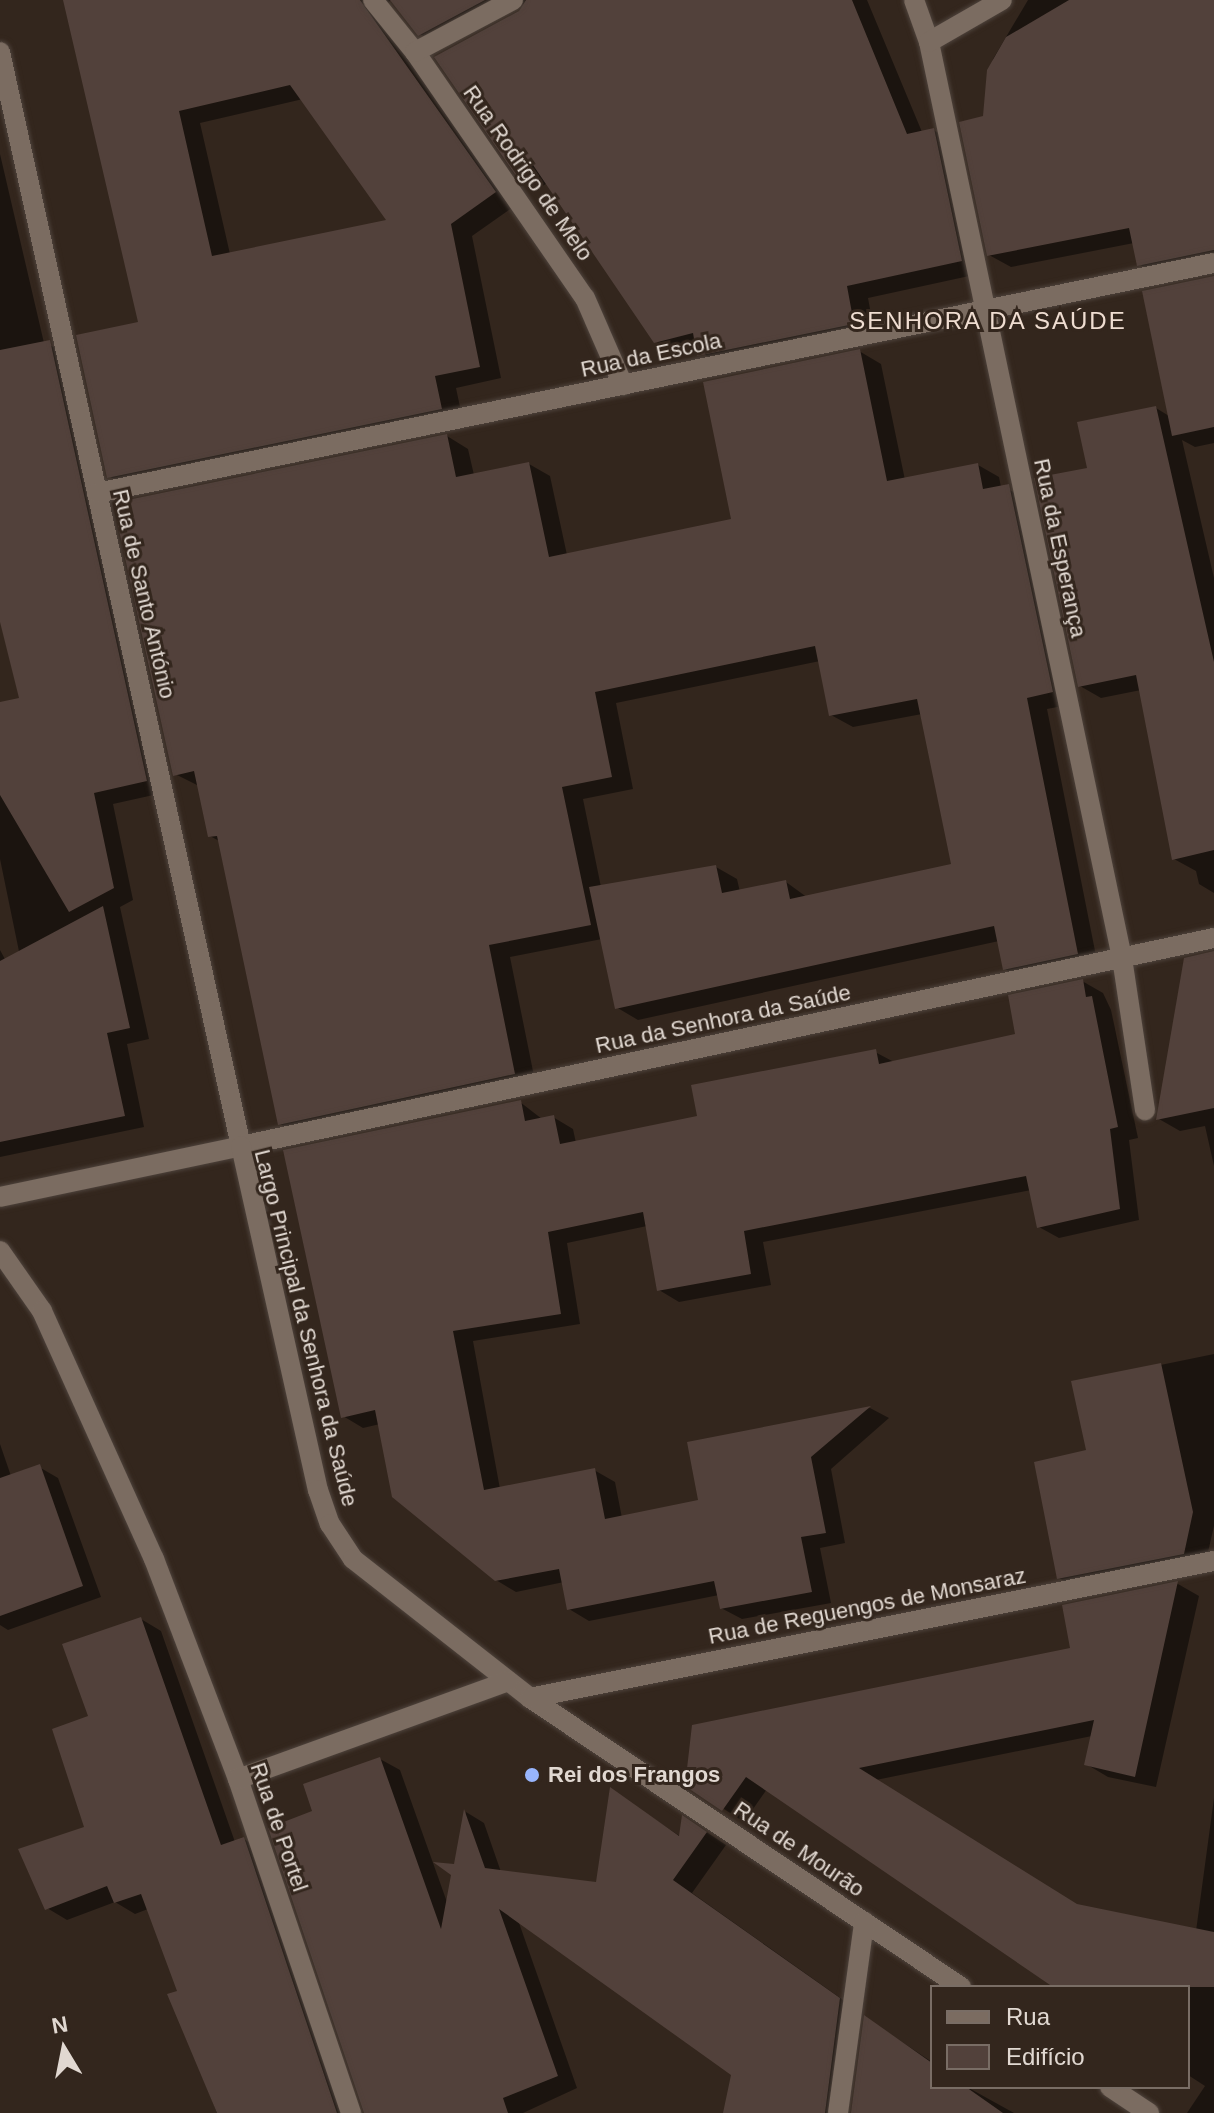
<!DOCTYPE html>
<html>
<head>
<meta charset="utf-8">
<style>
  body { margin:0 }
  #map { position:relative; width:1214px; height:2113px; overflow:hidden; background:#33261d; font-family:Helvetica,sans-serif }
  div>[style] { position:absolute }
  .shadow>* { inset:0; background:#0007 }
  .building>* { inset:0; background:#52413b }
  .roads { filter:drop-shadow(0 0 2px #4e433c) drop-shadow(0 0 2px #4e433c) }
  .street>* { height:20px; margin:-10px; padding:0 10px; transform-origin:10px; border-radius:10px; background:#7b6c61 }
  .dots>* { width:22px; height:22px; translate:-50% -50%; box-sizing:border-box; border:4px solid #33261d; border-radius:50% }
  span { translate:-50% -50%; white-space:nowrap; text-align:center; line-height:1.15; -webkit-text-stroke:6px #33261d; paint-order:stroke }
  .street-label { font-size:22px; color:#e1d8d1 }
  .poi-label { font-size:22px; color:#e1d8d1; font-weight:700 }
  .left { translate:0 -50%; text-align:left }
  .neighbourhood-label { font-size:24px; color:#efddd1; letter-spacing:2px }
  .legend { position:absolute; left:930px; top:1985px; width:260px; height:104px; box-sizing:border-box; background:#33261d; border:2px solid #796d65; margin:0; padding:10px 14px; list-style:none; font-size:24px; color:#e1d8d1 }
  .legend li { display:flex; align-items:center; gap:16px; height:40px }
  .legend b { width:40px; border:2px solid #796d65 }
  .north { position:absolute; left:24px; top:2009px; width:80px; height:80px; -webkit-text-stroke:6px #33261d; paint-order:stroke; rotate:350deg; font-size:22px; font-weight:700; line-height:32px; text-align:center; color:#e1d8d1 }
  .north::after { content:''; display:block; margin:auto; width:28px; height:36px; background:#e1d8d1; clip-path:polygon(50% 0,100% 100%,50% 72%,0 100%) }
</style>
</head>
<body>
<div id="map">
  <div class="shadow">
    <div style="clip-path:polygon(evenodd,65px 0,391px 0,382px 9px,516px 205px,472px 236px,501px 378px,456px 388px,463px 421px,131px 489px,109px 476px,140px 324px,65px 0,303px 99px,389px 222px,230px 254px,200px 123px,303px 99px)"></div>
    <div style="clip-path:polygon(392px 0,867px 0,922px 132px,933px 130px,955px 142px,983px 273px,868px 298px,875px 336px,721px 367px,698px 349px,677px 354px,655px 341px,547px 183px,540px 188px,518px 175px,523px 3px,442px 47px,420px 34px)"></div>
    <div style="clip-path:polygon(1028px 0,1214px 0,1214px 267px,1161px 277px,1139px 264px,1134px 243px,1011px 267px,989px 255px,985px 118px,993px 59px)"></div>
    <div style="clip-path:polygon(0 154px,44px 343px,70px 354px,167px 792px,113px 804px,133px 900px,120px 907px,149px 1039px,127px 1044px,144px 1127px,0 1157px,0 950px,30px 1005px,0 859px,0 704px,21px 700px,0 614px)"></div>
    <div style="clip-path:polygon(1214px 277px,1214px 443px,1195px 447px,1182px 440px,1214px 578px,1214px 893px,1199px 884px,1196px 871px,1174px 859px,1141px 690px,1101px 698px,1080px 686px,1090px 470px,1156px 408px,1169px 416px)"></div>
    <div style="clip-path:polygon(evenodd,859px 351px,881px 364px,905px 480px,978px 465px,999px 477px,1001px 487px,1030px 498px,1073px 704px,1047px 709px,1098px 966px,1026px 981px,1005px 969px,999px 941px,638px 1020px,616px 1007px,602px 939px,510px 957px,536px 1086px,301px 1136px,280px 1124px,221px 842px,210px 836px,199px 786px,175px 774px,447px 436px,468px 449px,474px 475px,529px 464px,550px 476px,567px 555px,733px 521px,859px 351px,820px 661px,831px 715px,853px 727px,922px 714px,953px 865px,808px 898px,786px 882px,740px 892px,737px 879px,716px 867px,601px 887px,583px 799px,633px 789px,616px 703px,820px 661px)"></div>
    <div style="clip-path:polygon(1082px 981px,1103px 993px,1111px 1010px,1138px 1138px,1129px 1140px,1139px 1220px,1059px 1238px,1039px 1227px,1031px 1190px,763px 1242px,771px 1285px,679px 1302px,659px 1290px,647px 1226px,567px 1243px,580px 1324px,473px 1341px,500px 1489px,594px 1470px,615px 1482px,622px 1518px,701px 1502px,689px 1444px,870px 1408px,889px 1418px,831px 1469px,845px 1543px,820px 1548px,831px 1603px,742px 1619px,721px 1608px,719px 1595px,589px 1621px,569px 1609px,564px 1582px,516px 1592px,496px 1580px,380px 1424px,363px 1428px,343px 1416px,520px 1102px,542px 1119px,553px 1117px,573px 1129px,576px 1143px,700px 1118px,875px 1052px,894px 1062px,1018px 1036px)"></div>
    <div style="clip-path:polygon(1214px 982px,1214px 1166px,1205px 1126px,1180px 1131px,1159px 1119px)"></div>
    <div style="clip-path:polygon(1214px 1354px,1214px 1526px,1205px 1565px,1080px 1590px,1059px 1578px,1088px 1452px,1073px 1383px)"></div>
    <div style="clip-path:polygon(0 1444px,11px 1476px,39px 1467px,58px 1478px,101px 1597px,8px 1630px,0 1625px)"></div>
    <div style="clip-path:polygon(1178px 1584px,1199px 1596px,1156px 1787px,1108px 1777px,1086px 1764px,1092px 1736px,876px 1780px,1079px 1907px,1196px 1931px,1214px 1798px,1214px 2113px,1187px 2113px,1205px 2086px,1188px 2075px,1188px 1987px,1059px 1987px,767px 1789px,744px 1822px,687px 1785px,1073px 1650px,1064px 1606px)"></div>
    <div style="clip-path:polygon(141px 1619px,161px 1631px,235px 1842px,244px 1839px,264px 1851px,353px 2113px,217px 2113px,170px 1995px,180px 1992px,148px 1909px,135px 1914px,115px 1902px,67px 1920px,47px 1908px,86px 1829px,90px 1718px)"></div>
    <div style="clip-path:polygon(380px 1759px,400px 1770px,448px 1905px,466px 1812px,484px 1823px,501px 1872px,598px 1885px,611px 1790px,681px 1837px,702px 1829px,726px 1845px,692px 1893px,860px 2012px,846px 2113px,725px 2113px,733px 2074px,518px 1920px,577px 2088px,523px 2113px,365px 2113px,315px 1813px)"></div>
    <div style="clip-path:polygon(866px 2018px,932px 2062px,932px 2087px,967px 2087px,1014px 2113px,853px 2113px)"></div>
  </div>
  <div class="building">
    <div style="clip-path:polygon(evenodd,63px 0,360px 0,496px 192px,451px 224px,480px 367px,435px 376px,442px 409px,107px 478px,76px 335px,138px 322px,63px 0,290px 85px,386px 220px,212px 256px,179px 111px,290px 85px)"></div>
    <div style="clip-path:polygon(390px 0,485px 0,418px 36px)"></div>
    <div style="clip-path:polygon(526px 0,852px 0,907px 134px,934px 128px,962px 261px,847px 286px,854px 324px,697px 356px,693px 333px,654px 343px,533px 165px,517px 177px,434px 57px,519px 11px)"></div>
    <div style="clip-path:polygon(1069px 0,1214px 0,1214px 250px,1137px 266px,1129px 228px,987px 256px,959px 122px,983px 116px,987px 70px,1006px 37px)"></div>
    <div style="clip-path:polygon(1214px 276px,1214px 427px,1172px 436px,1142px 291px)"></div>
    <div style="clip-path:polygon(50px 340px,147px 781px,94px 793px,114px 888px,69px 912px,0 795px,0 702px,19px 698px,0 622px,0 350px)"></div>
    <div style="clip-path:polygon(860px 349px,887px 481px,978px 463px,983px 489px,1009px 484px,1053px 692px,1027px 698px,1078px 954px,1003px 970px,994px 926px,615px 1009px,589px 887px,716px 865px,722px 893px,786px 880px,790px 899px,951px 864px,917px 699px,829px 716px,815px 646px,595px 692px,612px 777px,562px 787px,591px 925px,489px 945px,515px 1074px,278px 1125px,217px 836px,208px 837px,194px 771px,173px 776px,113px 503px,447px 434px,456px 477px,529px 462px,549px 557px,731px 519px,703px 382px)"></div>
    <div style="clip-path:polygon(1156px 406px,1214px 662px,1214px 850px,1172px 860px,1136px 675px,1078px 687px,1034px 478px,1087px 468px,1077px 422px)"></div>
    <div style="clip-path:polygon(103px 906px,130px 1028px,107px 1033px,125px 1116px,0 1142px,0 961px)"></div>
    <div style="clip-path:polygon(1214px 951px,1214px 1108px,1156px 1120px,1184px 958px)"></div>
    <div style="clip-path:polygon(1083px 979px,1086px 997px,1092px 996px,1118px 1127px,1110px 1129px,1120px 1209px,1037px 1228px,1026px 1176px,744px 1231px,751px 1274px,657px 1291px,643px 1212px,548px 1232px,561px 1314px,453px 1331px,484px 1490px,595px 1468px,605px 1519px,698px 1500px,687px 1442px,871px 1406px,811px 1457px,826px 1533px,801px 1537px,812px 1592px,720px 1609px,714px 1581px,567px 1610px,559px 1569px,495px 1581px,392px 1497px,375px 1410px,341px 1418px,283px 1150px,521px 1100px,525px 1121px,554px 1115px,560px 1144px,697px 1116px,691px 1085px,876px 1049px,879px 1064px,1015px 1034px,1008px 995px)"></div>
    <div style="clip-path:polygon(1161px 1363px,1193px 1512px,1184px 1554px,1057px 1579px,1034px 1462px,1086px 1450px,1071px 1381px)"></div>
    <div style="clip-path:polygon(40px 1464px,83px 1586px,0 1616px,0 1478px)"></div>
    <div style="clip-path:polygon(1178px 1581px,1135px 1777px,1084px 1765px,1094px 1720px,859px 1768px,1077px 1904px,1214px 1932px,1214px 1987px,1053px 1987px,746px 1777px,722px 1811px,685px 1786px,692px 1725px,1070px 1648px,1062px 1605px)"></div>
    <div style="clip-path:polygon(141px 1617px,221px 1845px,244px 1837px,337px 2113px,217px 2113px,167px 1994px,177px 1991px,141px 1894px,114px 1903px,107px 1886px,45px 1910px,18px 1849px,84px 1827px,52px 1729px,88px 1716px,62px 1644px)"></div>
    <div style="clip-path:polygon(380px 1757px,441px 1929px,451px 1875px,433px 1862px,454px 1864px,464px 1809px,485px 1868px,596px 1882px,610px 1787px,679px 1836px,682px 1815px,707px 1832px,673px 1880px,840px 1998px,825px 2113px,723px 2113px,731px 2075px,499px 1909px,558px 2076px,503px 2098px,508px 2113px,364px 2113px,268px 1828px,312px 1811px,303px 1784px)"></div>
    <div style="clip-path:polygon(864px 2015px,932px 2063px,932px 2087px,966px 2087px,1003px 2113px,851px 2113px)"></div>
  </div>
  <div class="roads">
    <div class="street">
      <div style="left:373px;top:0;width:67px;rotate:51.1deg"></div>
      <div style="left:415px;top:52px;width:299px;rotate:55.4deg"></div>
      <div style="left:585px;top:298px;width:95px;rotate:66.4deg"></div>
      <div style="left:914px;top:0;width:45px;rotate:70.3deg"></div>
      <div style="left:929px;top:42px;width:936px;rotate:78.1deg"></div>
      <div style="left:1122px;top:958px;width:154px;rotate:81.4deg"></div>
      <div style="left:929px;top:42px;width:84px;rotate:-29.9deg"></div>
      <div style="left:0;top:52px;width:1120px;rotate:77.58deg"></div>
      <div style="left:241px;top:1146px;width:995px;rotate:-12.07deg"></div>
      <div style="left:415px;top:52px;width:111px;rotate:-28deg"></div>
      <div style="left:97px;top:493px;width:1140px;rotate:-11.64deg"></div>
      <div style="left:0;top:1197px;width:246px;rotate:-11.9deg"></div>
      <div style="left:241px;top:1146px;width:353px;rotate:77.4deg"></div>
      <div style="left:318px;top:1490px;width:36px;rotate:71deg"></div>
      <div style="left:330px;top:1524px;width:42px;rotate:56.7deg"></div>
      <div style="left:353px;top:1559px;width:225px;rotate:38.1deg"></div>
      <div style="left:530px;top:1698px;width:519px;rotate:33.84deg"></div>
      <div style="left:0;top:1251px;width:73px;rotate:55deg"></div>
      <div style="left:42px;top:1311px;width:272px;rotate:65.7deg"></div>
      <div style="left:154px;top:1559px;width:235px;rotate:69.1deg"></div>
      <div style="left:238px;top:1779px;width:353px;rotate:71.3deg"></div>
      <div style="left:530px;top:1698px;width:698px;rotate:-11.33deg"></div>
      <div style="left:238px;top:1779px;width:287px;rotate:-19.9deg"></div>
      <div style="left:1110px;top:2087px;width:47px;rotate:33.7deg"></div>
      <div style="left:838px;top:2113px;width:193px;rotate:-82.2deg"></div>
    </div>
  </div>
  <div class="dots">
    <div style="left:532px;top:1775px;background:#98b5fd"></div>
  </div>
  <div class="street-label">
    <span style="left:528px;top:173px;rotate:55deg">Rua Rodrigo de Melo</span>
    <span style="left:651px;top:355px;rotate:-12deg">Rua da Escola</span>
    <span style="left:1060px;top:548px;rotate:78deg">Rua da Esperança</span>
    <span style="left:144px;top:594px;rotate:77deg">Rua de Santo António</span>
    <span style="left:723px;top:1019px;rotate:-12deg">Rua da Senhora da Saúde</span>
    <span style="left:306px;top:1328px;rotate:76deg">Largo Principal da Senhora da Saúde</span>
    <span style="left:867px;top:1606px;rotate:-11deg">Rua de Reguengos de Monsaraz</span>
    <span style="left:279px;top:1827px;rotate:71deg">Rua de Portel</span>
    <span style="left:799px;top:1849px;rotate:34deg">Rua de Mourão</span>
  </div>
  <div class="poi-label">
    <span class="left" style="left:548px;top:1775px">Rei dos Frangos</span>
  </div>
  <div class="neighbourhood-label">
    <span style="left:988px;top:321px">SENHORA DA SAÚDE</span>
  </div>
  <ul class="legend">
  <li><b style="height:10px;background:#7b6c61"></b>Rua</li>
  <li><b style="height:22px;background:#52413b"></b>Edifício</li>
  </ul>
  <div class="north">N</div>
</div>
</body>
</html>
